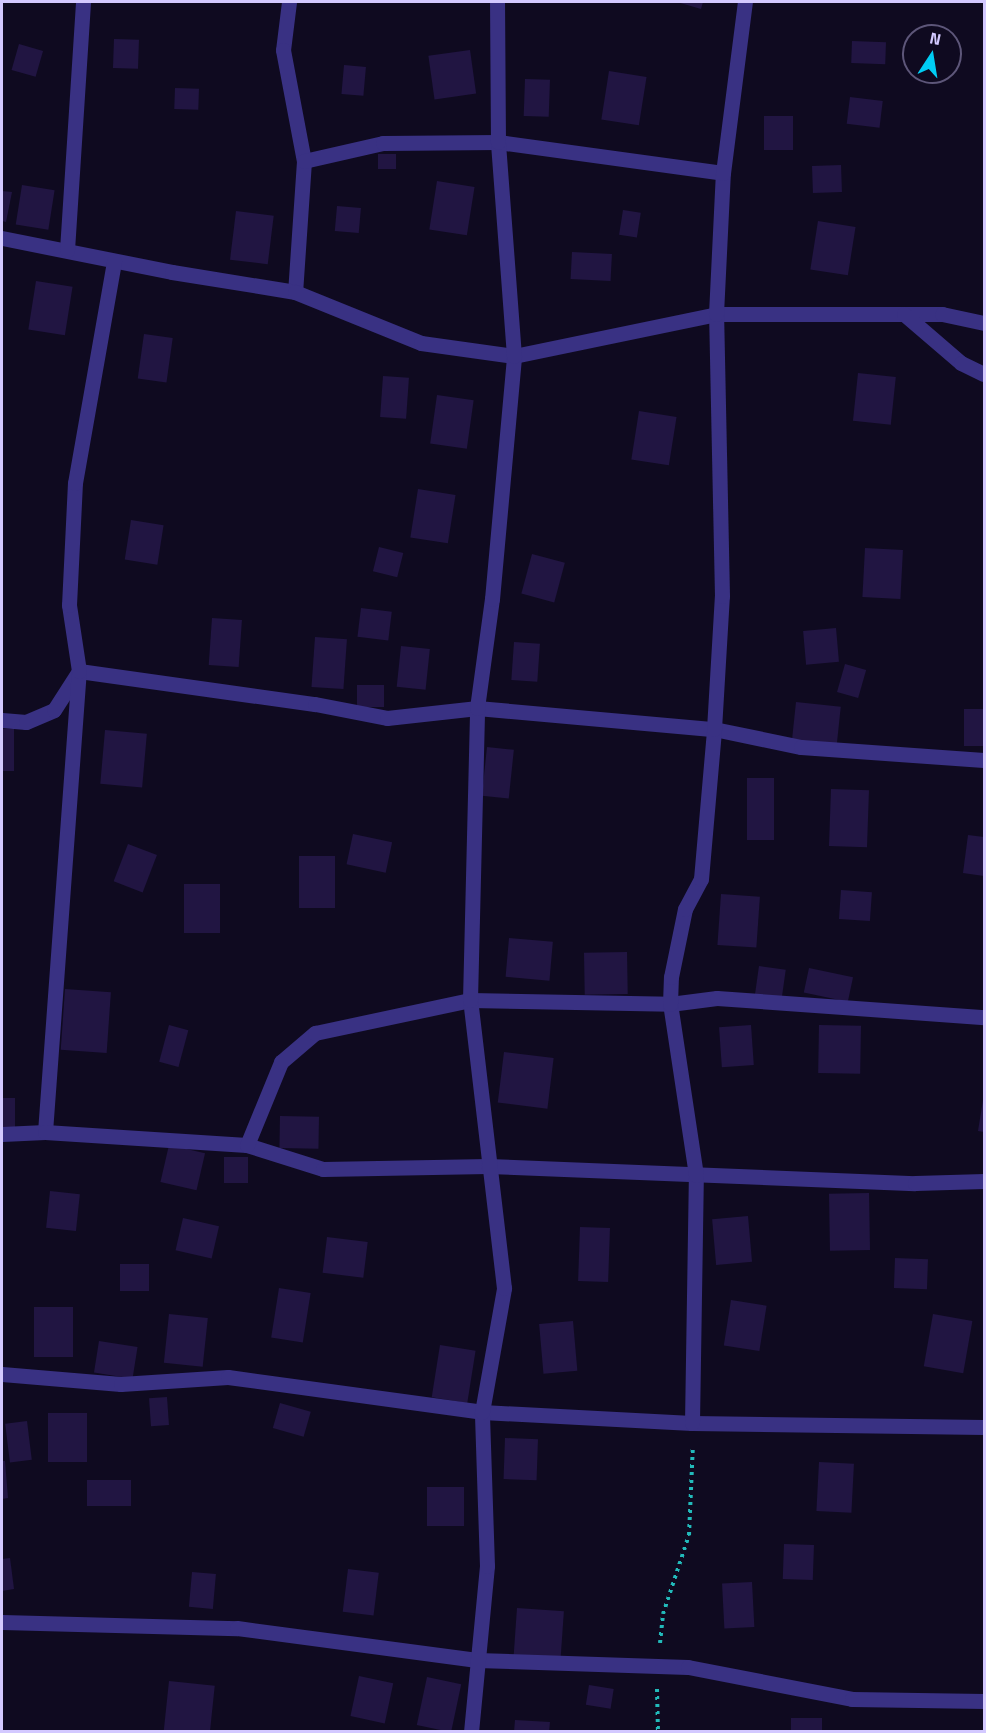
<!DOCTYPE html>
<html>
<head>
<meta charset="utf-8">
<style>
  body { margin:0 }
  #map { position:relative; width:986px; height:1733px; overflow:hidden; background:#0f0a20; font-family:"Titillium Web",sans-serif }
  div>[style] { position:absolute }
  .building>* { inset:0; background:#211542; transform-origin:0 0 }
  .path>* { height:4px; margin-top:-2px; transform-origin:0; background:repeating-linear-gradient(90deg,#22baba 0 3px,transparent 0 7.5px) }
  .minor>* { height:15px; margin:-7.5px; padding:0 7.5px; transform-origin:7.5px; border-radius:7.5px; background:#393183 }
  span { translate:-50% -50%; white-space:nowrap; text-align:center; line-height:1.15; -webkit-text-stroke:5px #0f0a20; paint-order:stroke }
  .frame { position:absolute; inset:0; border:3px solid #d3c9ff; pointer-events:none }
  .north { position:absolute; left:902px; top:24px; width:60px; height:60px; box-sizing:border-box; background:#0f0a20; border:2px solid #5d5679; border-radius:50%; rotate:12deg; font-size:16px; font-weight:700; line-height:24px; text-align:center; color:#d3c9ff }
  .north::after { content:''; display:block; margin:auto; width:21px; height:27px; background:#00cdf4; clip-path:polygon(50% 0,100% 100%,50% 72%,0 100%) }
</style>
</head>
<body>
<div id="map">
  <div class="building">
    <div style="clip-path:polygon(677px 2px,703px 2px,701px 9px)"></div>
    <div style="left:114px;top:39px;width:25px;height:29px;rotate:2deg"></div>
    <div style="left:852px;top:41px;width:34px;height:22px;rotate:2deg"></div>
    <div style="left:19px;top:44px;width:25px;height:27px;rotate:16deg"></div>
    <div style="left:470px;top:50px;width:44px;height:42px;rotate:82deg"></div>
    <div style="left:344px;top:65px;width:22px;height:29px;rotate:5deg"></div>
    <div style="left:609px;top:71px;width:38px;height:49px;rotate:9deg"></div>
    <div style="left:525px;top:79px;width:25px;height:37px;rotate:2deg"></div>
    <div style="left:175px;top:88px;width:24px;height:21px;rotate:2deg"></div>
    <div style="left:850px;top:97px;width:33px;height:27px;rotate:7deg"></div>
    <div style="left:764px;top:116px;width:29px;height:34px"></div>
    <div style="left:378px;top:154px;width:18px;height:15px"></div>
    <div style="left:841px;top:165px;width:27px;height:29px;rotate:88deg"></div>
    <div style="left:437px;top:181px;width:38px;height:49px;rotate:9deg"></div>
    <div style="left:22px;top:185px;width:33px;height:40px;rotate:9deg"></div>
    <div style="clip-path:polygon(2px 191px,12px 192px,6px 222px,2px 221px)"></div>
    <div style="left:337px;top:206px;width:24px;height:25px;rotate:5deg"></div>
    <div style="left:623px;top:210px;width:18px;height:25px;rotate:9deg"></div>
    <div style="left:236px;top:211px;width:38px;height:49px;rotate:7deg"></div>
    <div style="left:818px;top:221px;width:38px;height:49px;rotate:9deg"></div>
    <div style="left:572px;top:252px;width:40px;height:27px;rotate:3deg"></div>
    <div style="left:36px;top:281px;width:37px;height:49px;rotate:9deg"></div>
    <div style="left:144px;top:334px;width:29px;height:45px;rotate:8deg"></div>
    <div style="left:858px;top:373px;width:38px;height:48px;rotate:6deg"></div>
    <div style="left:383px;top:376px;width:26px;height:41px;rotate:4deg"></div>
    <div style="left:437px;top:395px;width:37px;height:49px;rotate:8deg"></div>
    <div style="left:639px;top:411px;width:38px;height:49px;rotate:9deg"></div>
    <div style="left:418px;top:489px;width:38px;height:49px;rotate:9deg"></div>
    <div style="left:131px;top:520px;width:33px;height:40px;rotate:9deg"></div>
    <div style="left:379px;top:547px;width:25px;height:25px;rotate:14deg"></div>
    <div style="left:865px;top:548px;width:38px;height:49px;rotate:3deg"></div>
    <div style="left:532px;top:554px;width:34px;height:41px;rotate:15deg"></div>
    <div style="left:361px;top:608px;width:31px;height:29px;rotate:7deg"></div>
    <div style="left:212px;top:618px;width:30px;height:47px;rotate:4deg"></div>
    <div style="left:836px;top:628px;width:34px;height:33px;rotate:85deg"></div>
    <div style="left:315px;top:637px;width:32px;height:50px;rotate:4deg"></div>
    <div style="left:514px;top:642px;width:26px;height:38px;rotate:4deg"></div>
    <div style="left:401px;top:646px;width:29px;height:41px;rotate:6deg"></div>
    <div style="left:845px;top:664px;width:22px;height:29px;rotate:16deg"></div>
    <div style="left:357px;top:685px;width:27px;height:22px"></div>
    <div style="left:796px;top:702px;width:45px;height:38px;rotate:6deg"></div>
    <div style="left:964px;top:709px;width:20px;height:37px"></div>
    <div style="left:2px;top:729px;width:12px;height:42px"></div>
    <div style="left:105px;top:730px;width:42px;height:54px;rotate:5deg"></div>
    <div style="left:487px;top:747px;width:27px;height:49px;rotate:6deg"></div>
    <div style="left:774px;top:778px;width:62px;height:27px;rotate:90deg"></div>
    <div style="left:831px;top:789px;width:38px;height:57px;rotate:2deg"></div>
    <div style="left:353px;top:834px;width:40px;height:31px;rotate:12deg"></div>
    <div style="clip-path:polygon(968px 835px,984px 837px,984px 876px,963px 873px)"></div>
    <div style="left:128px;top:844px;width:31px;height:40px;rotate:21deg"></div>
    <div style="left:299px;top:856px;width:36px;height:52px"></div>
    <div style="left:184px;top:884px;width:36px;height:49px"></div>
    <div style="left:841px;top:890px;width:31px;height:29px;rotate:4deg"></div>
    <div style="left:721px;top:894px;width:39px;height:51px;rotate:4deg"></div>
    <div style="left:509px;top:938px;width:44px;height:39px;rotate:5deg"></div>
    <div style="left:627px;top:952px;width:42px;height:43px;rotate:89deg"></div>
    <div style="left:759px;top:966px;width:27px;height:29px;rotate:8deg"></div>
    <div style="left:809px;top:968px;width:45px;height:25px;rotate:12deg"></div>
    <div style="left:65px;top:989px;width:46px;height:61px;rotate:4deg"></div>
    <div style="left:169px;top:1025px;width:20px;height:38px;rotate:15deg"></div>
    <div style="left:751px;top:1025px;width:40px;height:32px;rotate:86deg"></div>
    <div style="left:819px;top:1025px;width:42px;height:48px;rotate:1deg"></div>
    <div style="left:504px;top:1052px;width:50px;height:51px;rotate:7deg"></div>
    <div style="left:2px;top:1098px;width:13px;height:31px"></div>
    <div style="clip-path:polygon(983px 1100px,984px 1100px,984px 1132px,978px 1131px)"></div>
    <div style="left:280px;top:1116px;width:39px;height:32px;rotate:1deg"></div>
    <div style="left:169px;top:1145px;width:37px;height:38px;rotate:13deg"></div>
    <div style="left:224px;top:1157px;width:24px;height:26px"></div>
    <div style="left:50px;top:1191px;width:30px;height:37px;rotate:6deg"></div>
    <div style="left:869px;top:1193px;width:57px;height:40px;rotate:89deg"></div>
    <div style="left:748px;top:1216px;width:46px;height:36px;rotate:85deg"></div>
    <div style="left:183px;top:1218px;width:37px;height:33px;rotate:13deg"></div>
    <div style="left:580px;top:1227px;width:30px;height:54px;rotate:2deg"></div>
    <div style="left:327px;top:1237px;width:41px;height:36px;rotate:7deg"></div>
    <div style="left:895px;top:1258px;width:33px;height:30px;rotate:2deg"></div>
    <div style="left:120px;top:1264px;width:29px;height:27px"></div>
    <div style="left:279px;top:1288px;width:32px;height:50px;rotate:9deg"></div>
    <div style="left:731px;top:1300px;width:36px;height:46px;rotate:9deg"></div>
    <div style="left:34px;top:1307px;width:39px;height:50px"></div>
    <div style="left:169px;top:1314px;width:39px;height:49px;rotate:6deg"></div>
    <div style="left:933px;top:1314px;width:40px;height:53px;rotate:10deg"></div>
    <div style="left:573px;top:1321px;width:50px;height:34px;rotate:85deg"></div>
    <div style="left:99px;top:1341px;width:39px;height:32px;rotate:9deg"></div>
    <div style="left:440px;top:1345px;width:36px;height:53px;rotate:9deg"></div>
    <div style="left:167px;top:1397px;width:28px;height:18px;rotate:86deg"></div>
    <div style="left:280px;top:1403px;width:32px;height:26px;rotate:16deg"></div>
    <div style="left:48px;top:1413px;width:39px;height:49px"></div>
    <div style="left:27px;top:1421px;width:39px;height:22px;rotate:83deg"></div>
    <div style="left:505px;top:1438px;width:33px;height:41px;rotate:2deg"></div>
    <div style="clip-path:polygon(2px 1461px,5px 1461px,8px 1498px,2px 1499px)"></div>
    <div style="left:819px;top:1462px;width:35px;height:49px;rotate:3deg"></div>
    <div style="left:131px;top:1480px;width:26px;height:44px;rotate:90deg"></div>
    <div style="left:427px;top:1487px;width:37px;height:39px"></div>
    <div style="left:784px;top:1544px;width:30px;height:35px;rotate:2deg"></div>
    <div style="clip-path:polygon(10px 1558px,14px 1589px,2px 1591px,2px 1559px)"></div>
    <div style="left:348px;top:1569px;width:31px;height:43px;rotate:7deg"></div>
    <div style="left:192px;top:1572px;width:24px;height:35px;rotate:5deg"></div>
    <div style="left:752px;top:1582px;width:45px;height:30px;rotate:87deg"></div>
    <div style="left:517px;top:1608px;width:47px;height:48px;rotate:4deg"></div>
    <div style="left:359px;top:1676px;width:35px;height:41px;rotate:12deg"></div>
    <div style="left:427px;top:1677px;width:35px;height:49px;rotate:12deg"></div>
    <div style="left:169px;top:1681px;width:46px;height:51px;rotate:6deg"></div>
    <div style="left:589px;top:1685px;width:25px;height:20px;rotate:9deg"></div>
    <div style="left:791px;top:1718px;width:31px;height:14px"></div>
    <div style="clip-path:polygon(515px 1720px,550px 1722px,549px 1732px,514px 1732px)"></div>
  </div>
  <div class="path">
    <div style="left:660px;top:1643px;width:29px;rotate:-84deg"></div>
    <div style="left:663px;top:1614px;width:83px;rotate:-71.8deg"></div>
    <div style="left:689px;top:1535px;width:90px;rotate:-87.5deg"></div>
    <div style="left:657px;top:1689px;width:43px;rotate:88.7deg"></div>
  </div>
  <div class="minor">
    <div style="left:289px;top:2px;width:48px;rotate:97.1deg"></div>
    <div style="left:283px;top:50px;width:113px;rotate:79.3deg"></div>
    <div style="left:304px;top:161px;width:131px;rotate:93.9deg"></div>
    <div style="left:304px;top:161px;width:81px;rotate:-12.8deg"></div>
    <div style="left:383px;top:143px;width:115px;rotate:-0.5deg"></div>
    <div style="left:498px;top:142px;width:227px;rotate:7.8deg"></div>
    <div style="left:2px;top:238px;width:173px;rotate:11.3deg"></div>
    <div style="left:172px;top:272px;width:125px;rotate:9.2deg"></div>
    <div style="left:295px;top:292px;width:136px;rotate:22deg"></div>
    <div style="left:421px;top:343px;width:94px;rotate:8deg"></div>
    <div style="left:514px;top:356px;width:206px;rotate:-11.7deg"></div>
    <div style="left:716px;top:314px;width:226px"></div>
    <div style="left:942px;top:314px;width:43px;rotate:12.1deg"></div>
    <div style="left:67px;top:250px;width:249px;rotate:-86.3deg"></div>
    <div style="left:904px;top:314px;width:75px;rotate:40.7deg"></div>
    <div style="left:961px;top:363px;width:25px;rotate:26deg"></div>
    <div style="left:2px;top:720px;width:24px;rotate:5deg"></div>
    <div style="left:26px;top:722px;width:30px;rotate:-23deg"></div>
    <div style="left:54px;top:710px;width:46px;rotate:-57.3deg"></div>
    <div style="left:79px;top:671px;width:238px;rotate:8deg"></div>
    <div style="left:315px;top:704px;width:73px;rotate:11deg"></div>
    <div style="left:387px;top:718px;width:91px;rotate:-6.3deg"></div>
    <div style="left:477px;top:708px;width:238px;rotate:5.1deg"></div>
    <div style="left:714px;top:729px;width:89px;rotate:11.7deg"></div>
    <div style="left:801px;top:747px;width:183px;rotate:4.1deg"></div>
    <div style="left:45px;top:1132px;width:462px;rotate:-85.8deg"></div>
    <div style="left:79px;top:671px;width:67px;rotate:-98.6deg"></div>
    <div style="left:69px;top:605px;width:122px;rotate:-87.2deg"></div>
    <div style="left:75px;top:483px;width:225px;rotate:-80deg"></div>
    <div style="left:2px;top:1134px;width:43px;rotate:-2.7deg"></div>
    <div style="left:45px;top:1132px;width:202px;rotate:3.7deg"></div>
    <div style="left:247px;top:1145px;width:80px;rotate:17.5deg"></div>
    <div style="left:323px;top:1169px;width:165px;rotate:-1deg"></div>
    <div style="left:488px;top:1166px;width:427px;rotate:2.3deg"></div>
    <div style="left:915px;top:1183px;width:69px;rotate:-1.7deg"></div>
    <div style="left:247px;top:1145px;width:90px;rotate:-67.7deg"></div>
    <div style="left:281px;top:1062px;width:45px;rotate:-40.5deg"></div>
    <div style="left:315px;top:1033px;width:158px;rotate:-12deg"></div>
    <div style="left:470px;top:1000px;width:200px;rotate:1.1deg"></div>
    <div style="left:670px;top:1004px;width:47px;rotate:-7.3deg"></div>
    <div style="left:717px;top:998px;width:268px;rotate:4.1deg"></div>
    <div style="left:2px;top:1374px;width:119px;rotate:4.8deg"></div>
    <div style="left:121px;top:1384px;width:107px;rotate:-3.7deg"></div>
    <div style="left:228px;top:1377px;width:256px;rotate:7.8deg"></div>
    <div style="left:482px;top:1412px;width:210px;rotate:3deg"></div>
    <div style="left:692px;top:1423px;width:292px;rotate:0.8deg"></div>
    <div style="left:692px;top:1423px;width:248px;rotate:-89.1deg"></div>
    <div style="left:696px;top:1175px;width:173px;rotate:-98.6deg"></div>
    <div style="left:670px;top:1004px;width:27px;rotate:-88deg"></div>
    <div style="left:671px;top:977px;width:69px;rotate:-78.4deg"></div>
    <div style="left:685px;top:909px;width:34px;rotate:-62deg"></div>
    <div style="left:701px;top:879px;width:151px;rotate:-85deg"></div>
    <div style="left:714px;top:729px;width:133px;rotate:-86.6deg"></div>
    <div style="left:722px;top:596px;width:282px;rotate:-91.2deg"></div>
    <div style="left:716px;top:314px;width:141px;rotate:-87.2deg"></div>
    <div style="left:723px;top:173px;width:172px;rotate:-82.7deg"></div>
    <div style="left:2px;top:1622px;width:235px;rotate:1.5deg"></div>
    <div style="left:237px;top:1628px;width:242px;rotate:7.6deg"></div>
    <div style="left:477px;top:1660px;width:211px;rotate:1.9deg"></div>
    <div style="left:688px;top:1667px;width:167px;rotate:11deg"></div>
    <div style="left:852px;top:1699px;width:132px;rotate:0.9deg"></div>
    <div style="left:471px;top:1732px;width:167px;rotate:-84.5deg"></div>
    <div style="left:487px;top:1566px;width:154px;rotate:-91.9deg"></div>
    <div style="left:482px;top:1412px;width:126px;rotate:-79.9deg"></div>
    <div style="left:504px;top:1288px;width:290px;rotate:-96.7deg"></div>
    <div style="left:470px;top:1000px;width:292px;rotate:-88.6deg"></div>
    <div style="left:477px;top:708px;width:110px;rotate:-82.2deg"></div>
    <div style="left:492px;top:599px;width:244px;rotate:-84.8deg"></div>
    <div style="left:514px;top:356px;width:215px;rotate:-94.3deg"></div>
    <div style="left:498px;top:142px;width:140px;rotate:-90.4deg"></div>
  </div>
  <div class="frame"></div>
  <div class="north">N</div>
</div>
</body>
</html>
